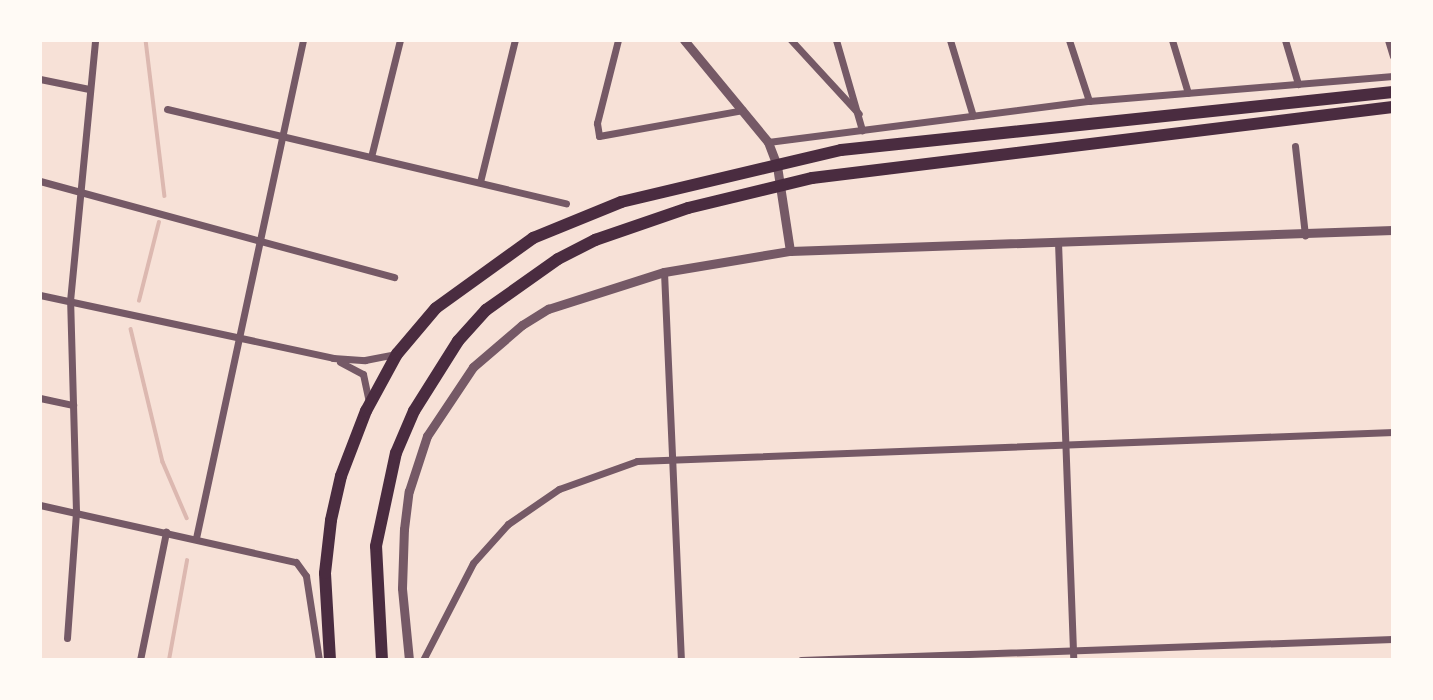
<!DOCTYPE html>
<html>
<head>
<meta charset="utf-8">
<style>
  body { margin:0 }
  #map { position:relative; width:1433px; height:700px; overflow:hidden; background:#f7e1d7; font-family:Roboto,sans-serif }
  div>[style] { position:absolute }
  .stream>* { height:3.5px; margin:-1.75px; padding:0 1.75px; transform-origin:1.75px; border-radius:1.75px; background:#dcb8b0 }
  .minor>* { height:7px; margin:-3.5px; padding:0 3.5px; transform-origin:3.5px; border-radius:3.5px; background:#755966 }
  .tertiary>* { height:9px; margin:-4.5px; padding:0 4.5px; transform-origin:4.5px; border-radius:4.5px; background:#755966 }
  .primary>* { height:12px; margin:-6px; padding:0 6px; transform-origin:6px; border-radius:6px; background:#4a2c40 }
  span { translate:-50% -50%; white-space:nowrap; text-align:center; line-height:1.15; -webkit-text-stroke:6px #fffaf5; paint-order:stroke }
  .frame { position:absolute; inset:0; border:42px solid #fffaf5; pointer-events:none }
</style>
</head>
<body>
<div id="map">
  <div class="stream">
    <div style="left:146px;top:40px;width:157px;rotate:83.1deg"></div>
    <div style="left:139px;top:301px;width:81px;rotate:-75.8deg"></div>
    <div style="left:131px;top:329px;width:137px;rotate:76.5deg"></div>
    <div style="left:163px;top:462px;width:61px;rotate:66.8deg"></div>
    <div style="left:169px;top:660px;width:101px;rotate:-79.7deg"></div>
  </div>
  <div class="minor">
    <div style="left:618px;top:40px;width:86px;rotate:104.2deg"></div>
    <div style="left:597px;top:123px;width:13px;rotate:81deg"></div>
    <div style="left:599px;top:136px;width:146px;rotate:-10.2deg"></div>
    <div style="left:791px;top:40px;width:100px;rotate:47.4deg"></div>
    <div style="left:836px;top:40px;width:94px;rotate:73.9deg"></div>
    <div style="left:950px;top:40px;width:79px;rotate:73.2deg"></div>
    <div style="left:1069px;top:40px;width:64px;rotate:71.8deg"></div>
    <div style="left:1172px;top:40px;width:55px;rotate:73.2deg"></div>
    <div style="left:1285px;top:40px;width:46px;rotate:73.5deg"></div>
    <div style="left:1388px;top:40px;width:17px;rotate:73deg"></div>
    <div style="left:40px;top:79px;width:50px;rotate:11.5deg"></div>
    <div style="left:167px;top:109px;width:410px;rotate:13.3deg"></div>
    <div style="left:768px;top:142px;width:324px;rotate:-7.3deg"></div>
    <div style="left:1089px;top:101px;width:305px;rotate:-4.7deg"></div>
    <div style="left:1295px;top:146px;width:90px;rotate:83.6deg"></div>
    <div style="left:371px;top:157px;width:121px;rotate:-76.1deg"></div>
    <div style="left:40px;top:181px;width:367px;rotate:15.2deg"></div>
    <div style="left:480px;top:182px;width:146px;rotate:-76.2deg"></div>
    <div style="left:1058px;top:242px;width:418px;rotate:87.9deg"></div>
    <div style="left:664px;top:272px;width:388px;rotate:87.5deg"></div>
    <div style="left:40px;top:295px;width:300px;rotate:12.1deg"></div>
    <div style="left:333px;top:358px;width:32px;rotate:4deg"></div>
    <div style="left:365px;top:360px;width:32px;rotate:-11deg"></div>
    <div style="left:340px;top:362px;width:26px;rotate:28deg"></div>
    <div style="left:363px;top:374px;width:29px;rotate:78deg"></div>
    <div style="left:40px;top:398px;width:34px;rotate:12deg"></div>
    <div style="left:40px;top:505px;width:262px;rotate:12.6deg"></div>
    <div style="left:296px;top:562px;width:17px;rotate:54deg"></div>
    <div style="left:306px;top:576px;width:85px;rotate:81.2deg"></div>
    <div style="left:196px;top:538px;width:509px;rotate:-77.87deg"></div>
    <div style="left:67px;top:638px;width:127px;rotate:-85.9deg"></div>
    <div style="left:76px;top:511px;width:210px;rotate:-91.6deg"></div>
    <div style="left:70px;top:301px;width:262px;rotate:-84.5deg"></div>
    <div style="left:140px;top:660px;width:131px;rotate:-78.5deg"></div>
    <div style="left:423px;top:660px;width:109px;rotate:-62.7deg"></div>
    <div style="left:473px;top:563px;width:52px;rotate:-48.1deg"></div>
    <div style="left:508px;top:524px;width:62px;rotate:-34.5deg"></div>
    <div style="left:559px;top:489px;width:83px;rotate:-19.7deg"></div>
    <div style="left:637px;top:461px;width:757px;rotate:-2.2deg"></div>
    <div style="left:801px;top:660px;width:592px;rotate:-2.03deg"></div>
  </div>
  <div class="tertiary">
    <div style="left:684px;top:40px;width:132px;rotate:50.5deg"></div>
    <div style="left:768px;top:142px;width:26px;rotate:69deg"></div>
    <div style="left:777px;top:166px;width:86px;rotate:81.3deg"></div>
    <div style="left:409px;top:660px;width:72px;rotate:-95.6deg"></div>
    <div style="left:402px;top:588px;width:59px;rotate:-88.1deg"></div>
    <div style="left:404px;top:529px;width:38px;rotate:-83deg"></div>
    <div style="left:409px;top:491px;width:58px;rotate:-71.9deg"></div>
    <div style="left:427px;top:436px;width:83px;rotate:-56.3deg"></div>
    <div style="left:473px;top:367px;width:65px;rotate:-40.6deg"></div>
    <div style="left:522px;top:325px;width:31px;rotate:-32deg"></div>
    <div style="left:548px;top:309px;width:122px;rotate:-17.7deg"></div>
    <div style="left:664px;top:272px;width:128px;rotate:-9.5deg"></div>
    <div style="left:790px;top:251px;width:603px;rotate:-1.99deg"></div>
  </div>
  <div class="primary">
    <div style="left:330px;top:660px;width:87px;rotate:-93.3deg"></div>
    <div style="left:325px;top:573px;width:53px;rotate:-83.5deg"></div>
    <div style="left:331px;top:520px;width:45px;rotate:-77.2deg"></div>
    <div style="left:341px;top:476px;width:70px;rotate:-69deg"></div>
    <div style="left:366px;top:411px;width:65px;rotate:-61.5deg"></div>
    <div style="left:397px;top:354px;width:60px;rotate:-49.7deg"></div>
    <div style="left:436px;top:308px;width:120px;rotate:-35.8deg"></div>
    <div style="left:533px;top:238px;width:95px;rotate:-22.2deg"></div>
    <div style="left:621px;top:202px;width:226px;rotate:-13.3deg"></div>
    <div style="left:841px;top:150px;width:555px;rotate:-6deg"></div>
    <div style="left:382px;top:660px;width:114px;rotate:-93deg"></div>
    <div style="left:376px;top:546px;width:95px;rotate:-77.9deg"></div>
    <div style="left:396px;top:453px;width:46px;rotate:-66.8deg"></div>
    <div style="left:414px;top:411px;width:83px;rotate:-57.8deg"></div>
    <div style="left:458px;top:341px;width:42px;rotate:-47.9deg"></div>
    <div style="left:486px;top:310px;width:88px;rotate:-35.3deg"></div>
    <div style="left:558px;top:259px;width:42px;rotate:-27.2deg"></div>
    <div style="left:595px;top:240px;width:98px;rotate:-19deg"></div>
    <div style="left:688px;top:208px;width:128px;rotate:-13.6deg"></div>
    <div style="left:812px;top:178px;width:585px;rotate:-6.97deg"></div>
  </div>
  <div class="frame"></div>
</div>
</body>
</html>
